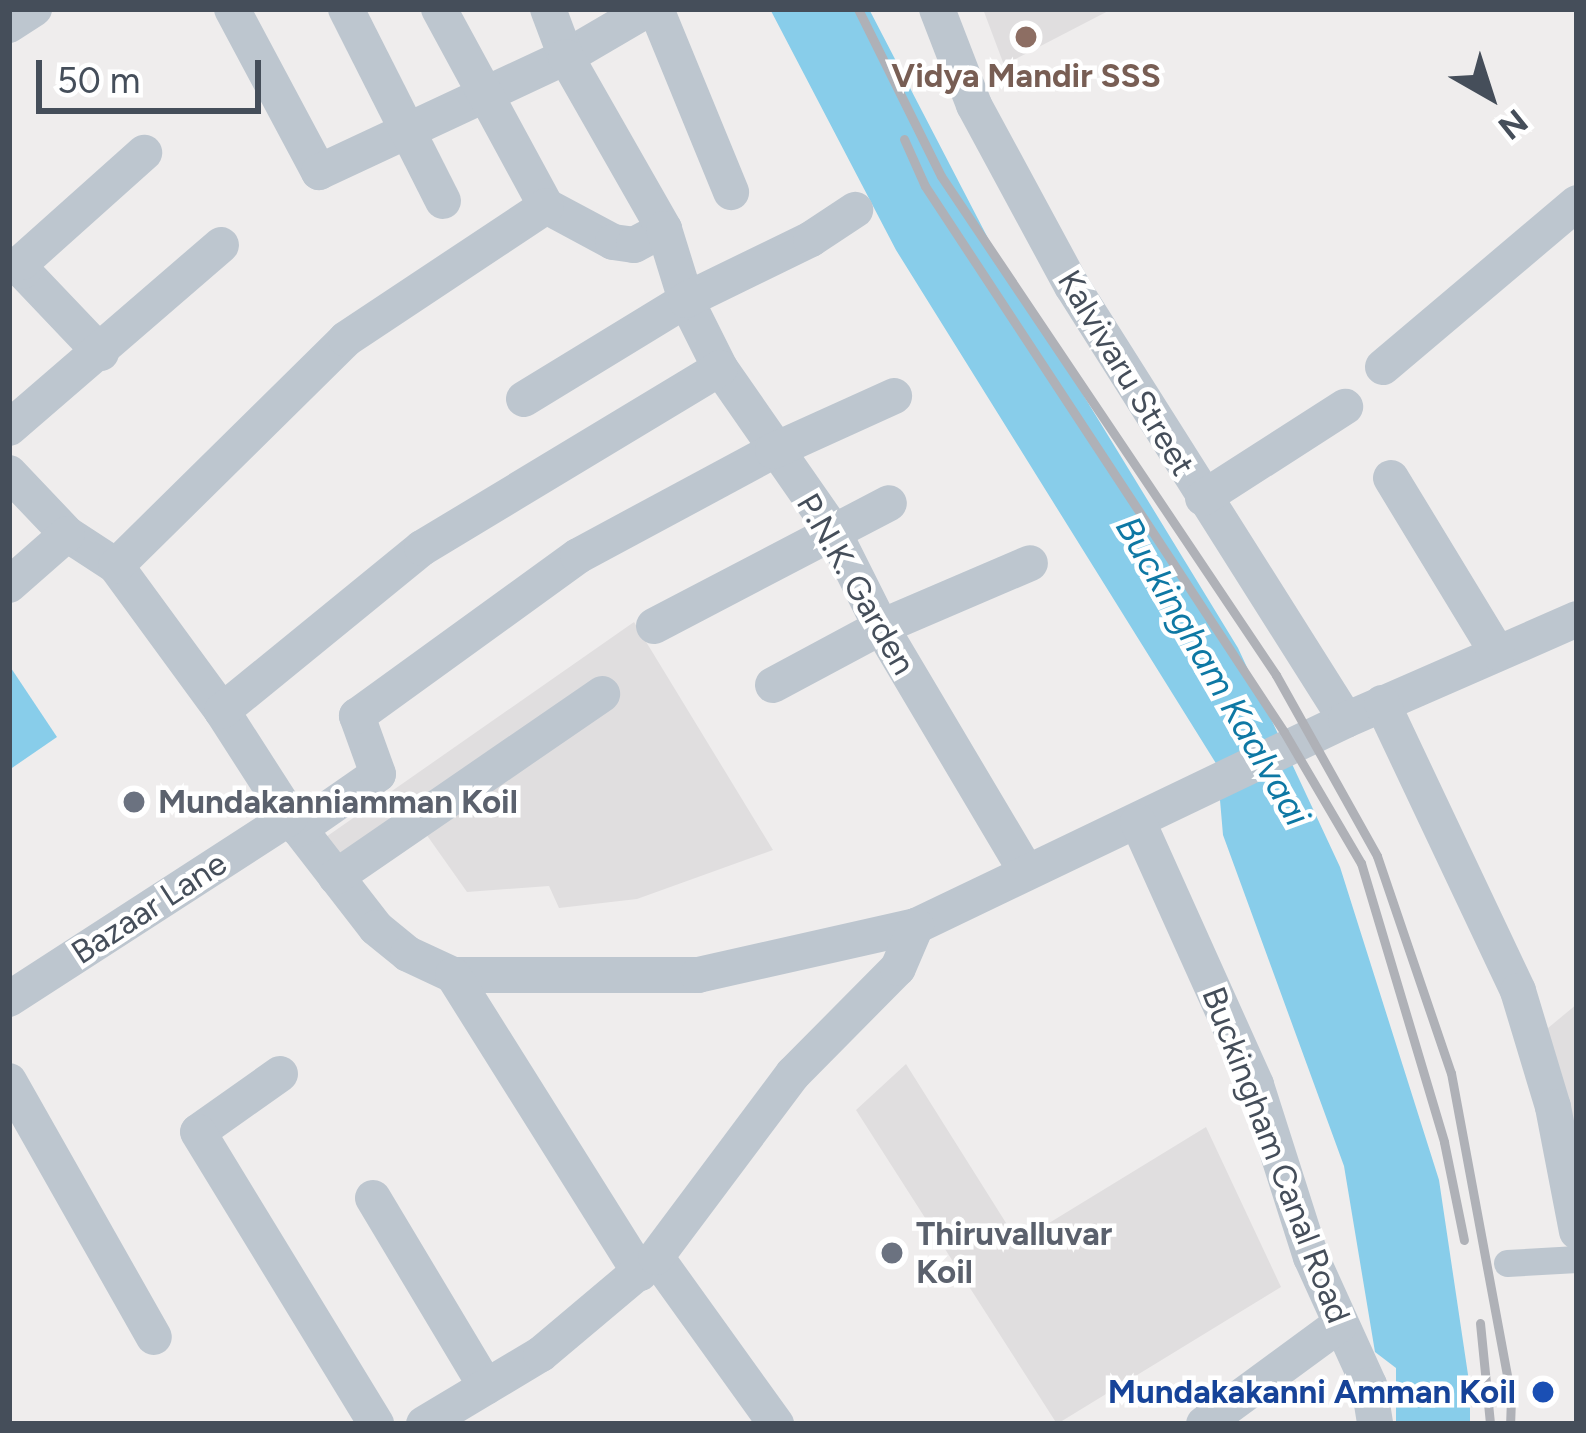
<!DOCTYPE html>
<html>
<head>
<meta charset="utf-8">
<style>
  body { margin:0 }
  #map { position:relative; width:1586px; height:1433px; overflow:hidden; background:#efeded; font-family:Figtree,sans-serif }
  div>[style] { position:absolute }
  .education>* { inset:0; background:#e0dedf }
  .water>* { inset:0; background:#88cdea }
  .pedestrian>* { height:27px; margin:-13.5px; padding:0 13.5px; transform-origin:13.5px; border-radius:13.5px; background:#bdc6cf }
  .minor>* { height:36px; margin:-18px; padding:0 18px; transform-origin:18px; border-radius:18px; background:#bdc6cf }
  .rail>* { height:9px; margin:-4.5px; padding:0 4.5px; transform-origin:4.5px; border-radius:4.5px; background:#afb1b7 }
  .dots>* { width:33px; height:33px; translate:-50% -50%; box-sizing:border-box; border:6px solid #fff; border-radius:50% }
  span { translate:-50% -50%; white-space:nowrap; text-align:center; line-height:1.15; -webkit-text-stroke:9px #fff; paint-order:stroke }
  .education-label { font-size:33px; color:#785e54; font-weight:700 }
  .street-label { font-size:33px; color:#454e5a }
  .worship-label { font-size:33px; color:#5b616d; font-weight:700 }
  .left { translate:0 -50%; text-align:left }
  .transit-label { font-size:33px; color:#164399; font-weight:700 }
  .right { translate:-100% -50%; text-align:right }
  .water-label { font-size:36px; color:#0e78a4; font-style:italic }
  .frame { position:absolute; inset:0; border:12px solid #454e5a; pointer-events:none }
  .north { position:absolute; left:1430px; top:36px; width:120px; height:120px; -webkit-text-stroke:9px #fff; paint-order:stroke; rotate:141deg; font-size:33px; font-weight:700; line-height:48px; text-align:center; color:#454e5a }
  .north::after { content:''; display:block; margin:auto; width:42px; height:54px; background:#454e5a; clip-path:polygon(50% 0,100% 100%,50% 72%,0 100%) }
  .scale { position:absolute; left:36px; top:60px; width:225px; height:54px; box-sizing:border-box; border:6px solid #454e5a; border-top:0; padding-left:15px; font-size:36px; line-height:42px; white-space:nowrap; color:#454e5a; -webkit-text-stroke:9px #fff; paint-order:stroke }
</style>
</head>
<body>
<div id="map">
  <div class="education">
    <div style="clip-path:polygon(983px 9px,1112px 9px,1004px 65px)"></div>
    <div style="clip-path:polygon(634px 622px,773px 850px,637px 899px,559px 908px,549px 886px,467px 892px,426px 834px,356px 879px,326px 837px)"></div>
    <div style="clip-path:polygon(1577px 1004px,1577px 1214px,1542px 1033px)"></div>
    <div style="clip-path:polygon(906px 1064px,1018px 1242px,1206px 1127px,1281px 1287px,1057px 1424px,856px 1110px)"></div>
  </div>
  <div class="water">
    <div style="clip-path:polygon(770px 9px,869px 9px,991px 244px,1238px 648px,1340px 867px,1439px 1180px,1470px 1388px,1470px 1424px,1396px 1424px,1396px 1368px,1375px 1352px,1344px 1166px,1223px 835px,1217px 765px,896px 250px)"></div>
    <div style="clip-path:polygon(9px 665px,57px 737px,9px 770px)"></div>
  </div>
  <div class="pedestrian">
    <div style="left:1507px;top:1263px;width:70px;rotate:-3.3deg"></div>
  </div>
  <div class="minor">
    <div style="left:232px;top:9px;width:185px;rotate:61.9deg"></div>
    <div style="left:319px;top:172px;width:272px;rotate:-25deg"></div>
    <div style="left:566px;top:57px;width:95px;rotate:-30.3deg"></div>
    <div style="left:346px;top:9px;width:215px;rotate:63.2deg"></div>
    <div style="left:439px;top:9px;width:224px;rotate:61.5deg"></div>
    <div style="left:546px;top:206px;width:76px;rotate:28.2deg"></div>
    <div style="left:613px;top:242px;width:21px;rotate:8deg"></div>
    <div style="left:634px;top:245px;width:34px;rotate:-28deg"></div>
    <div style="left:548px;top:9px;width:51px;rotate:69.4deg"></div>
    <div style="left:566px;top:57px;width:198px;rotate:60.3deg"></div>
    <div style="left:664px;top:229px;width:74px;rotate:72.8deg"></div>
    <div style="left:686px;top:300px;width:76px;rotate:63.4deg"></div>
    <div style="left:720px;top:368px;width:196px;rotate:55.2deg"></div>
    <div style="left:832px;top:529px;width:110px;rotate:63.4deg"></div>
    <div style="left:881px;top:627px;width:284px;rotate:59.3deg"></div>
    <div style="left:656px;top:9px;width:198px;rotate:67.7deg"></div>
    <div style="left:937px;top:9px;width:103px;rotate:68.9deg"></div>
    <div style="left:974px;top:105px;width:206px;rotate:61.6deg"></div>
    <div style="left:1072px;top:286px;width:513px;rotate:57.73deg"></div>
    <div style="left:9px;top:25px;width:30px;rotate:-33deg"></div>
    <div style="left:101px;top:353px;width:113px;rotate:-133.6deg"></div>
    <div style="left:23px;top:271px;width:9px;rotate:-96deg"></div>
    <div style="left:22px;top:262px;width:164px;rotate:-41.8deg"></div>
    <div style="left:1383px;top:367px;width:254px;rotate:-40.2deg"></div>
    <div style="left:524px;top:399px;width:190px;rotate:-31.4deg"></div>
    <div style="left:686px;top:300px;width:139px;rotate:-26deg"></div>
    <div style="left:811px;top:239px;width:53px;rotate:-33.4deg"></div>
    <div style="left:9px;top:428px;width:280px;rotate:-40.8deg"></div>
    <div style="left:9px;top:473px;width:84px;rotate:46.4deg"></div>
    <div style="left:67px;top:534px;width:59px;rotate:33.1deg"></div>
    <div style="left:116px;top:566px;width:180px;rotate:53.8deg"></div>
    <div style="left:222px;top:711px;width:126px;rotate:57.3deg"></div>
    <div style="left:290px;top:817px;width:140px;rotate:52.2deg"></div>
    <div style="left:376px;top:928px;width:41px;rotate:39.1deg"></div>
    <div style="left:408px;top:954px;width:50px;rotate:25deg"></div>
    <div style="left:453px;top:975px;width:245px"></div>
    <div style="left:698px;top:975px;width:223px;rotate:-12.7deg"></div>
    <div style="left:916px;top:926px;width:477px;rotate:-25.6deg"></div>
    <div style="left:1346px;top:720px;width:252px;rotate:-23.6deg"></div>
    <div style="left:1391px;top:478px;width:204px;rotate:58.7deg"></div>
    <div style="left:1203px;top:498px;width:169px;rotate:-32.7deg"></div>
    <div style="left:116px;top:566px;width:323px;rotate:-44.6deg"></div>
    <div style="left:346px;top:339px;width:240px;rotate:-33.6deg"></div>
    <div style="left:9px;top:585px;width:77px;rotate:-41.3deg"></div>
    <div style="left:654px;top:626px;width:265px;rotate:-27.6deg"></div>
    <div style="left:773px;top:685px;width:123px;rotate:-28.2deg"></div>
    <div style="left:881px;top:627px;width:162px;rotate:-23.2deg"></div>
    <div style="left:1382px;top:703px;width:318px;rotate:64.7deg"></div>
    <div style="left:1518px;top:991px;width:121px;rotate:73.2deg"></div>
    <div style="left:1553px;top:1107px;width:127px;rotate:79.1deg"></div>
    <div style="left:222px;top:711px;width:258px;rotate:-39.2deg"></div>
    <div style="left:422px;top:548px;width:348px;rotate:-31.1deg"></div>
    <div style="left:1138px;top:822px;width:288px;rotate:65.8deg"></div>
    <div style="left:1256px;top:1085px;width:181px;rotate:72.3deg"></div>
    <div style="left:1311px;top:1257px;width:141px;rotate:65.6deg"></div>
    <div style="left:1369px;top:1385px;width:39px;rotate:81deg"></div>
    <div style="left:299px;top:829px;width:96px;rotate:-34.8deg"></div>
    <div style="left:378px;top:774px;width:62px;rotate:-109.9deg"></div>
    <div style="left:357px;top:716px;width:273px;rotate:-35.9deg"></div>
    <div style="left:578px;top:556px;width:221px;rotate:-28.3deg"></div>
    <div style="left:773px;top:451px;width:133px;rotate:-24.4deg"></div>
    <div style="left:336px;top:877px;width:323px;rotate:-34.5deg"></div>
    <div style="left:453px;top:975px;width:352px;rotate:57.9deg"></div>
    <div style="left:9px;top:999px;width:335px;rotate:-32.9deg"></div>
    <div style="left:280px;top:1074px;width:100px;rotate:144.7deg"></div>
    <div style="left:198px;top:1132px;width:342px;rotate:58.6deg"></div>
    <div style="left:9px;top:1081px;width:294px;rotate:60.5deg"></div>
    <div style="left:373px;top:1198px;width:220px;rotate:59.1deg"></div>
    <div style="left:656px;top:1257px;width:206px;rotate:54.3deg"></div>
    <div style="left:424px;top:1424px;width:136px;rotate:-30.9deg"></div>
    <div style="left:541px;top:1354px;width:150px;rotate:-40.1deg"></div>
    <div style="left:656px;top:1257px;width:229px;rotate:-53.2deg"></div>
    <div style="left:793px;top:1074px;width:149px;rotate:-45.3deg"></div>
    <div style="left:898px;top:968px;width:46px;rotate:-66.8deg"></div>
    <div style="left:1204px;top:1424px;width:169px;rotate:-36.3deg"></div>
  </div>
  <div class="rail">
    <div style="left:858px;top:9px;width:186px;rotate:63.6deg"></div>
    <div style="left:941px;top:176px;width:601px;rotate:56.12deg"></div>
    <div style="left:1276px;top:675px;width:207px;rotate:60.8deg"></div>
    <div style="left:1377px;top:856px;width:229px;rotate:71.2deg"></div>
    <div style="left:1451px;top:1073px;width:330px;rotate:79.5deg"></div>
    <div style="left:1511px;top:1398px;width:26px;rotate:92deg"></div>
    <div style="left:904px;top:139px;width:51px;rotate:65.9deg"></div>
    <div style="left:925px;top:186px;width:653px;rotate:56.67deg"></div>
    <div style="left:1284px;top:732px;width:152px;rotate:59.6deg"></div>
    <div style="left:1361px;top:863px;width:291px;rotate:73.4deg"></div>
    <div style="left:1444px;top:1142px;width:100px;rotate:78.5deg"></div>
    <div style="left:1480px;top:1323px;width:101px;rotate:84.3deg"></div>
  </div>
  <div class="dots">
    <div style="left:1026px;top:37px;background:#8d6e63"></div>
    <div style="left:134px;top:802px;background:#6b7280"></div>
    <div style="left:892px;top:1253px;background:#6b7280"></div>
    <div style="left:1543px;top:1392px;background:#1a4fb4"></div>
  </div>
  <div class="education-label">
    <span style="left:1026px;top:76px">Vidya Mandir SSS</span>
  </div>
  <div class="street-label">
    <span style="left:1126px;top:373px;rotate:59deg">Kalvivaru Street</span>
    <span style="left:856px;top:584px;rotate:60deg">P.N.K. Garden</span>
    <span style="left:149px;top:908px;rotate:-33deg">Bazaar Lane</span>
    <span style="left:1276px;top:1155px;rotate:69deg">Buckingham Canal Road</span>
  </div>
  <div class="worship-label">
    <span class="left" style="left:158px;top:802px">Mundakanniamman Koil</span>
    <span class="left" style="left:916px;top:1253px">Thiruvalluvar<br>Koil</span>
  </div>
  <div class="transit-label">
    <span class="right" style="left:1516px;top:1392px">Mundakakanni Amman Koil</span>
  </div>
  <div class="water-label">
    <span style="left:1213px;top:671px;rotate:60deg">Buckingham Kaalvaai</span>
  </div>
  <div class="frame"></div>
  <div class="north">N</div>
  <div class="scale">50 m</div>
</div>
</body>
</html>
